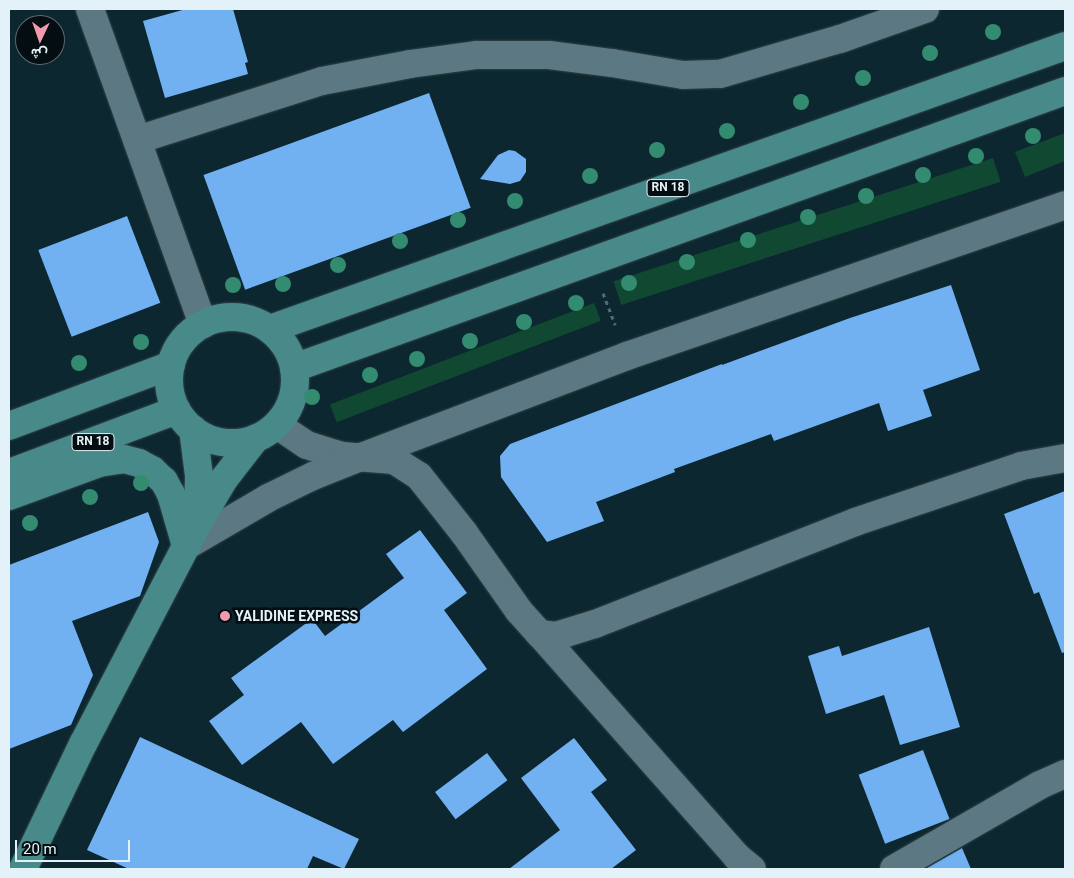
<!DOCTYPE html>
<html>
<head>
<meta charset="utf-8">
<style>
  body { margin:0 }
  #map { position:relative; width:1074px; height:878px; overflow:hidden; background:#0c272f; font-family:Roboto,Vazirmatn,sans-serif }
  div>[style] { position:absolute }
  .green>* { inset:0; background:#114832; transform-origin:0 0 }
  .building>* { inset:0; background:#71b1f2; transform-origin:0 0 }
  .path>* { height:3px; margin-top:-1.5px; transform-origin:0; background:repeating-linear-gradient(90deg,#546b73 0 4px,transparent 0 8px) }
  .roads { filter:drop-shadow(0 0 1px #324248) drop-shadow(0 0 1px #324248) }
  .minor>* { height:28px; margin:-14px; padding:0 14px; transform-origin:14px; border-radius:14px; background:#5c7882 }
  .major>* { height:28px; margin:-14px; padding:0 14px; transform-origin:14px; border-radius:14px; background:#48898a }
  .major>.ring { margin:-14px; padding:0; box-sizing:content-box; background:none; border:28px solid #48898a; border-radius:50% }
  .trees>* { width:16px; height:16px; margin:-8px; border-radius:50%; background:#338c70 }
  .dots>* { width:14px; height:14px; translate:-50% -50%; box-sizing:border-box; border:2px solid #040e12; border-radius:50% }
  span { translate:-50% -50%; white-space:nowrap; text-align:center; line-height:1.15; -webkit-text-stroke:5px #040e12; paint-order:stroke }
  .shield-label span { padding:1px 4px; background:#040e12; border:1px solid; border-radius:4px; -webkit-text-stroke-width:0 }
  .shield-label { font-size:12px; color:#e3f2f8; font-weight:700 }
  .poi-label { font-size:14px; color:#e3f2f8; font-weight:700 }
  .left { translate:0 -50%; text-align:left }
  .frame { position:absolute; inset:0; border:10px solid #e3f2f8; pointer-events:none }
  .north { position:absolute; left:15px; top:15px; width:50px; height:50px; box-sizing:border-box; background:#040e12; border:1px solid #5d696e; border-radius:50%; rotate:183deg; font-size:14px; font-weight:700; line-height:20px; text-align:center; color:#e3f2f8 }
  .north::after { content:''; display:block; margin:auto; width:18px; height:22px; background:#f29aad; clip-path:polygon(50% 0,100% 100%,50% 72%,0 100%) }
  .scale { position:absolute; left:15px; top:840px; width:115px; height:22px; box-sizing:border-box; border:2px solid #e3f2f8; border-top:0; padding-left:6px; font-size:15px; line-height:18px; white-space:nowrap; color:#e3f2f8; -webkit-text-stroke:4px #040e12; paint-order:stroke }
</style>
</head>
<body>
<div id="map">
  <div class="green">
    <div style="clip-path:polygon(1065px 133px,1065px 161px,1025px 177px,1015px 152px)"></div>
    <div style="left:993px;top:158px;width:25px;height:399px;rotate:72deg"></div>
    <div style="left:594px;top:303px;width:19px;height:283px;rotate:69deg"></div>
  </div>
  <div class="building">
    <div style="clip-path:polygon(186px 9px,233px 9px,248px 62px,245px 63px,248px 74px,165px 98px,143px 21px)"></div>
    <div style="left:429px;top:93px;width:122px;height:240px;rotate:70deg"></div>
    <div style="clip-path:polygon(509px 150px,515px 151px,526px 159px,526px 172px,520px 181px,510px 184px,480px 179px,498px 155px)"></div>
    <div style="left:127px;top:216px;width:93px;height:95px;rotate:69deg"></div>
    <div style="clip-path:polygon(951px 285px,980px 370px,923px 390px,932px 416px,888px 431px,879px 403px,774px 441px,771px 434px,674px 469px,675px 472px,596px 502px,604px 521px,547px 542px,501px 477px,500px 456px,510px 444px,722px 364px,722px 365px,850px 318px)"></div>
    <div style="clip-path:polygon(1065px 491px,1065px 652px,1062px 653px,1039px 592px,1034px 594px,1004px 514px)"></div>
    <div style="clip-path:polygon(148px 512px,159px 542px,140px 596px,72px 621px,93px 675px,71px 725px,9px 749px,9px 565px)"></div>
    <div style="clip-path:polygon(420px 530px,467px 593px,444px 610px,487px 669px,403px 732px,393px 720px,333px 764px,301px 722px,242px 765px,209px 721px,244px 695px,231px 678px,312px 619px,325px 636px,404px 578px,386px 554px)"></div>
    <div style="clip-path:polygon(929px 627px,960px 727px,900px 745px,884px 695px,826px 714px,808px 656px,839px 646px,842px 656px)"></div>
    <div style="clip-path:polygon(140px 737px,359px 839px,344px 869px,313px 856px,307px 869px,129px 869px,87px 850px)"></div>
    <div style="clip-path:polygon(574px 738px,607px 780px,591px 792px,636px 850px,611px 869px,509px 869px,560px 830px,521px 778px)"></div>
    <div style="left:923px;top:750px;width:74px;height:69px;rotate:69deg"></div>
    <div style="left:487px;top:753px;width:34px;height:65px;rotate:53deg"></div>
    <div style="clip-path:polygon(962px 848px,971px 869px,925px 869px)"></div>
  </div>
  <div class="path">
    <div style="left:603px;top:293px;width:34px;rotate:69deg"></div>
  </div>
  <div class="roads">
    <div class="minor">
      <div style="left:90px;top:9px;width:335px;rotate:70.3deg"></div>
      <div style="left:137px;top:140px;width:194px;rotate:-17.7deg"></div>
      <div style="left:322px;top:81px;width:90px;rotate:-10.9deg"></div>
      <div style="left:410px;top:64px;width:68px;rotate:-7.7deg"></div>
      <div style="left:477px;top:55px;width:72px"></div>
      <div style="left:549px;top:55px;width:64px;rotate:7.2deg"></div>
      <div style="left:612px;top:63px;width:72px;rotate:9.6deg"></div>
      <div style="left:683px;top:75px;width:37px;rotate:-2deg"></div>
      <div style="left:720px;top:74px;width:125px;rotate:-16.3deg"></div>
      <div style="left:840px;top:39px;width:90px;rotate:-19.4deg"></div>
      <div style="left:277px;top:425px;width:36px;rotate:34deg"></div>
      <div style="left:307px;top:445px;width:19px;rotate:18deg"></div>
      <div style="left:325px;top:451px;width:18px;rotate:16deg"></div>
      <div style="left:342px;top:456px;width:52px;rotate:4.4deg"></div>
      <div style="left:394px;top:460px;width:30px;rotate:33deg"></div>
      <div style="left:419px;top:476px;width:73px;rotate:51.7deg"></div>
      <div style="left:464px;top:533px;width:95px;rotate:54.8deg"></div>
      <div style="left:519px;top:611px;width:31px;rotate:48deg"></div>
      <div style="left:540px;top:634px;width:16px;rotate:7deg"></div>
      <div style="left:556px;top:636px;width:41px;rotate:-17.1deg"></div>
      <div style="left:595px;top:624px;width:279px;rotate:-21.4deg"></div>
      <div style="left:855px;top:522px;width:175px;rotate:-18.6deg"></div>
      <div style="left:1021px;top:466px;width:45px;rotate:-10.3deg"></div>
      <div style="left:186px;top:546px;width:95px;rotate:-30.3deg"></div>
      <div style="left:268px;top:498px;width:50px;rotate:-26.1deg"></div>
      <div style="left:313px;top:476px;width:52px;rotate:-21.6deg"></div>
      <div style="left:361px;top:457px;width:285px;rotate:-20.8deg"></div>
      <div style="left:627px;top:356px;width:463px;rotate:-19deg"></div>
      <div style="left:540px;top:634px;width:298px;rotate:48.5deg"></div>
      <div style="left:737px;top:857px;width:19px;rotate:39deg"></div>
      <div style="left:894px;top:869px;width:168px;rotate:-29.9deg"></div>
      <div style="left:1040px;top:785px;width:27px;rotate:-24deg"></div>
    </div>
    <div class="major">
      <div class="ring" style="left:169px;top:317px;width:98px;height:98px"></div>
      <div style="left:270px;top:329px;width:844px;rotate:-19.59deg"></div>
      <div style="left:294px;top:368px;width:819px;rotate:-19.76deg"></div>
      <div style="left:9px;top:426px;width:173px;rotate:-20.6deg"></div>
      <div style="left:193px;top:429px;width:47px;rotate:82.7deg"></div>
      <div style="left:199px;top:476px;width:43px;rotate:91.3deg"></div>
      <div style="left:9px;top:473px;width:179px;rotate:-20.6deg"></div>
      <div style="left:9px;top:496px;width:96px;rotate:-20.1deg"></div>
      <div style="left:99px;top:463px;width:25px;rotate:-9deg"></div>
      <div style="left:124px;top:459px;width:16px;rotate:15deg"></div>
      <div style="left:139px;top:463px;width:15px;rotate:28deg"></div>
      <div style="left:152px;top:470px;width:16px;rotate:43deg"></div>
      <div style="left:164px;top:481px;width:15px;rotate:62deg"></div>
      <div style="left:171px;top:494px;width:54px;rotate:73.9deg"></div>
      <div style="left:23px;top:869px;width:139px;rotate:-64.4deg"></div>
      <div style="left:83px;top:744px;width:249px;rotate:-62.5deg"></div>
      <div style="left:198px;top:523px;width:51px;rotate:-59.4deg"></div>
      <div style="left:224px;top:479px;width:51px;rotate:-52.2deg"></div>
    </div>
  </div>
  <div class="trees">
    <div style="left:993px;top:32px"></div>
    <div style="left:930px;top:53px"></div>
    <div style="left:863px;top:78px"></div>
    <div style="left:801px;top:102px"></div>
    <div style="left:727px;top:131px"></div>
    <div style="left:1033px;top:136px"></div>
    <div style="left:657px;top:150px"></div>
    <div style="left:976px;top:156px"></div>
    <div style="left:923px;top:175px"></div>
    <div style="left:590px;top:176px"></div>
    <div style="left:866px;top:196px"></div>
    <div style="left:515px;top:201px"></div>
    <div style="left:808px;top:217px"></div>
    <div style="left:458px;top:220px"></div>
    <div style="left:748px;top:240px"></div>
    <div style="left:400px;top:241px"></div>
    <div style="left:687px;top:262px"></div>
    <div style="left:338px;top:265px"></div>
    <div style="left:629px;top:283px"></div>
    <div style="left:283px;top:284px"></div>
    <div style="left:233px;top:285px"></div>
    <div style="left:576px;top:303px"></div>
    <div style="left:524px;top:322px"></div>
    <div style="left:470px;top:341px"></div>
    <div style="left:141px;top:342px"></div>
    <div style="left:417px;top:359px"></div>
    <div style="left:79px;top:363px"></div>
    <div style="left:370px;top:375px"></div>
    <div style="left:312px;top:397px"></div>
    <div style="left:141px;top:483px"></div>
    <div style="left:90px;top:497px"></div>
    <div style="left:30px;top:523px"></div>
  </div>
  <div class="dots">
    <div style="left:225px;top:616px;background:#f29aad"></div>
  </div>
  <div class="shield-label">
    <span style="left:668px;top:188px">RN 18</span>
    <span style="left:93px;top:442px">RN 18</span>
  </div>
  <div class="poi-label">
    <span class="left" style="left:235px;top:616px">YALIDINE EXPRESS</span>
  </div>
  <div class="frame"></div>
  <div class="north">ش</div>
  <div class="scale">20 m</div>
</div>
</body>
</html>
